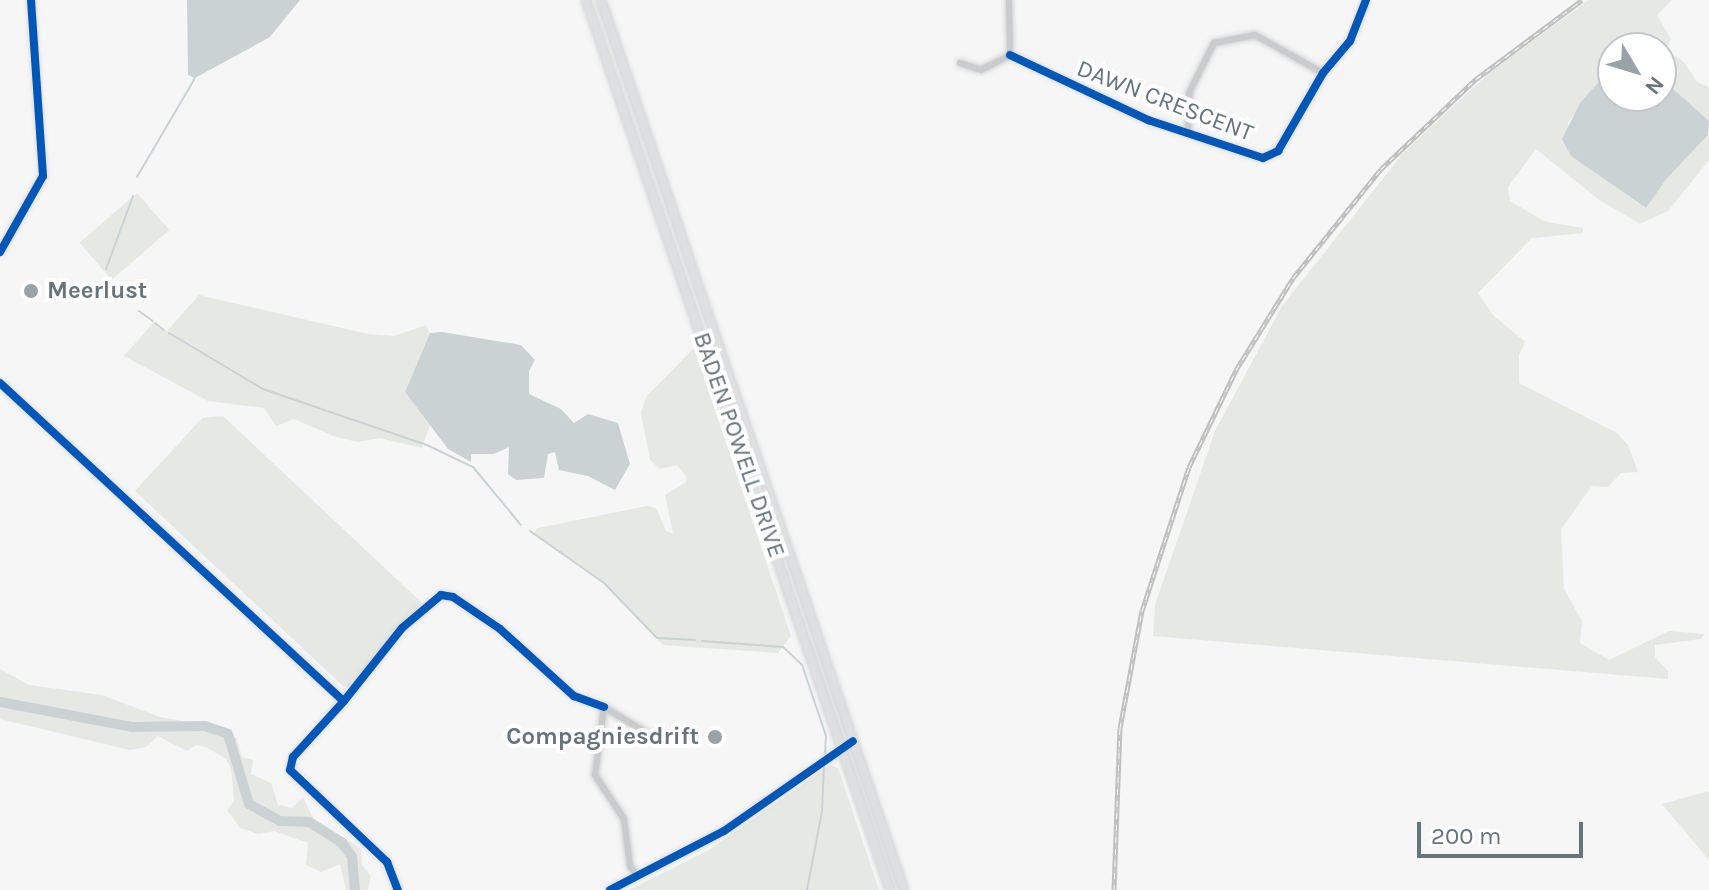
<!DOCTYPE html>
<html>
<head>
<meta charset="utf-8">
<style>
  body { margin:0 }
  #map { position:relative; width:1709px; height:890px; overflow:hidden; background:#f6f6f6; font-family:Karla,sans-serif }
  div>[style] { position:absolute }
  .green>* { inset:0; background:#e5e8e3; transform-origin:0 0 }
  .water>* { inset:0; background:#cbd2d4 }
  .stream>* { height:2px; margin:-1px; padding:0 1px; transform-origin:1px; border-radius:1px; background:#cbd2d4 }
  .river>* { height:10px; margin:-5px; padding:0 5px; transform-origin:5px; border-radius:5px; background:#cbd2d4 }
  .roads { filter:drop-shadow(0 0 2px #d2d3d4) drop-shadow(0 0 2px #d2d3d4) }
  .minor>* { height:6px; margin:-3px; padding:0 3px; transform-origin:3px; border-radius:3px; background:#c9cbcc }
  .major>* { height:8px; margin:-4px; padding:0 4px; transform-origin:4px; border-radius:4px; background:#dedfe0 }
  .rail>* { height:5px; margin-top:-2.5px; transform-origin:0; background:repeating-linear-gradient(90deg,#fff 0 6px,#c0c0c1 0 12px); box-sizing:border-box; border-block:2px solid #c0c0c1 }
  .cycleway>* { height:8px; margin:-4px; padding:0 4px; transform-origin:4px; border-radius:4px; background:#0057b8 }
  .dots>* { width:22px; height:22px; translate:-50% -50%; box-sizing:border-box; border:4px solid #fff; border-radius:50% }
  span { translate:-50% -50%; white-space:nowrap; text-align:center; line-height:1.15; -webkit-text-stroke:8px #fff; paint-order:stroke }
  .street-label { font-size:24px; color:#66747c }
  .poi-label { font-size:24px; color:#66747c; font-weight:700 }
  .left { translate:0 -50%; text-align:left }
  .right { translate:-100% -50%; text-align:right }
  .north { position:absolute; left:1597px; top:32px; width:80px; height:80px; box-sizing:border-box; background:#fff; border:2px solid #c2c7cb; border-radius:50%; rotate:128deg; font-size:22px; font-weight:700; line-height:32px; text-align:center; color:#66747c }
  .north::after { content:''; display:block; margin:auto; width:28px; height:36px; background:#98a2a7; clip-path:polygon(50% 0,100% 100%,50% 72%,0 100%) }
  .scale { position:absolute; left:1417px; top:822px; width:166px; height:36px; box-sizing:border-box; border:4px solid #66747c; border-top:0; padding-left:10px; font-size:24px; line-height:28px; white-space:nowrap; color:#66747c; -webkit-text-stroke:6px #fff; paint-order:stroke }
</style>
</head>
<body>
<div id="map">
  <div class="green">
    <div style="clip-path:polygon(1589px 0,1672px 0,1657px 15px,1671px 39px,1666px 49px,1684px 62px,1697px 82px,1709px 87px,1709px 121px,1661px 78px,1661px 48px,1613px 48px,1613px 66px,1568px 122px,1571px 156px,1646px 208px,1666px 178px,1709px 134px,1709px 160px,1668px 211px,1640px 224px,1598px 199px,1536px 149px,1508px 187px,1510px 201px,1546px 222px,1583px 228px,1583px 233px,1532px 238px,1478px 293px,1493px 315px,1525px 342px,1519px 355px,1519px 383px,1617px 433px,1628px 445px,1638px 472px,1621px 473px,1608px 487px,1592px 486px,1561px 529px,1564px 589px,1582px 621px,1580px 643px,1609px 660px,1669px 631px,1704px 634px,1701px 639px,1655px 645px,1655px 657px,1668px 671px,1668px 679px,1153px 636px,1155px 605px,1215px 431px,1282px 306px,1404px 152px,1491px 71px)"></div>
    <div style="left:137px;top:193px;width:49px;height:76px;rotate:49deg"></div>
    <div style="clip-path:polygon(199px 295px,368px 334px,394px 336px,426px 325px,430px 333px,405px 392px,430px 425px,422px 448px,380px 438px,358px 442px,336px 437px,294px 419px,276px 426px,264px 408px,208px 401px,124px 356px,154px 322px,167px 331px)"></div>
    <div style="clip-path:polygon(694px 348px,791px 636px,778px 653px,663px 645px,604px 583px,533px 534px,538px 528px,647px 506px,656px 508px,666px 531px,673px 534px,665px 495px,686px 482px,686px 476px,677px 465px,660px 469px,650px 460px,641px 413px,646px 397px)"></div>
    <div style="clip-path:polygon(223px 416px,422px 603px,350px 687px,343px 686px,135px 491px,202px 418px)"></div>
    <div style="clip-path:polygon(0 669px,29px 685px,102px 695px,160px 717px,224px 728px,237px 739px,242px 757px,253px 760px,251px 774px,271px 783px,278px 805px,292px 808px,303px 797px,313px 818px,361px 849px,362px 865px,371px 876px,368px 890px,346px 890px,340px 864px,321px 872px,306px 865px,308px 843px,274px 831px,258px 834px,240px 828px,227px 810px,234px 801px,231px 768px,226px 759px,206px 747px,196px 745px,187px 751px,158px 736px,146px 747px,130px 750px,0 719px)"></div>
    <div style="clip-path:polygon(830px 765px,838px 768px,879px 890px,629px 890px,709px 850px)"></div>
    <div style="clip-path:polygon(1709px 791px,1709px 860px,1662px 804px)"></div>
  </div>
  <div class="water">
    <div style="clip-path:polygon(187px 0,300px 0,270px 37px,195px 78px,188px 75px)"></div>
    <div style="clip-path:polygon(1613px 66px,1613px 96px,1661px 96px,1661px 78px,1709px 121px,1708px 135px,1667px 178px,1646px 208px,1571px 156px,1562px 139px,1580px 103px)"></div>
    <div style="clip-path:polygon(442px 332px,521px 345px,535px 360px,529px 371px,529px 394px,561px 409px,574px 423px,588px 414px,618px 423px,630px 464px,615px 490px,588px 476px,559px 470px,555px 452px,548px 454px,544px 478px,516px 480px,508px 474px,509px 447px,494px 454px,471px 454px,471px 462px,448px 449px,405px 392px,430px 333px)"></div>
  </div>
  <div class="stream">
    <div style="left:137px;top:177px;width:115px;rotate:-59.6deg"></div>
    <div style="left:106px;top:269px;width:78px;rotate:-69.7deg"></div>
    <div style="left:139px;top:311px;width:17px;rotate:36deg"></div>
    <div style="left:155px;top:323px;width:11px;rotate:38deg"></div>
    <div style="left:169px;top:333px;width:109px;rotate:30.8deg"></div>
    <div style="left:263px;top:389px;width:173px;rotate:18.9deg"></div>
    <div style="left:427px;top:445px;width:51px;rotate:25.6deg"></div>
    <div style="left:473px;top:467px;width:75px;rotate:50.4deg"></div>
    <div style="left:530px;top:531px;width:90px;rotate:35.1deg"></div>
    <div style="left:604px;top:583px;width:76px;rotate:46.1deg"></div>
    <div style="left:657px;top:638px;width:38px;rotate:3deg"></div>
    <div style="left:702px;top:641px;width:81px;rotate:4.2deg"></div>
    <div style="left:783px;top:647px;width:26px;rotate:43deg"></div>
    <div style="left:802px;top:665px;width:75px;rotate:71.3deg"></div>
    <div style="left:826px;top:736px;width:17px;rotate:93deg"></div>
    <div style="left:807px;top:890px;width:80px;rotate:-79.2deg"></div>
    <div style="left:822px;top:811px;width:45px;rotate:-87.5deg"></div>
  </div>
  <div class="river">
    <div style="left:0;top:702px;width:134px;rotate:10.7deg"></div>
    <div style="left:132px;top:727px;width:73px;rotate:-0.8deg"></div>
    <div style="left:205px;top:726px;width:24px;rotate:19deg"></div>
    <div style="left:228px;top:734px;width:73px;rotate:73.3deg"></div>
    <div style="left:249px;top:804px;width:35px;rotate:29deg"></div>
    <div style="left:280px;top:821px;width:29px;rotate:2deg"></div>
    <div style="left:309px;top:822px;width:39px;rotate:32deg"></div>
    <div style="left:342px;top:843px;width:17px;rotate:54deg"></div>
    <div style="left:352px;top:857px;width:33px;rotate:85deg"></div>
  </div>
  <div class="roads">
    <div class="minor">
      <div style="left:1009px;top:0;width:55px;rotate:89deg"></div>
      <div style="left:1010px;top:55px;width:153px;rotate:25.2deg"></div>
      <div style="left:1148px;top:120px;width:121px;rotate:18.3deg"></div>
      <div style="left:1263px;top:158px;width:17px;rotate:-25deg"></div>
      <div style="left:1278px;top:151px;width:90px;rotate:-60deg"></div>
      <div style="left:1323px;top:73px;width:42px;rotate:-49.8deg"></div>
      <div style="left:1350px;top:41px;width:44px;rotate:-68.7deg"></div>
      <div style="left:960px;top:63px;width:22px;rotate:18deg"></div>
      <div style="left:981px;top:70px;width:33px;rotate:-27deg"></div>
      <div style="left:1188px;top:131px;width:38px;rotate:-88deg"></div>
      <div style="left:1189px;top:93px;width:56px;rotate:-63.4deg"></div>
      <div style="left:1214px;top:43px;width:42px;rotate:-11deg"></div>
      <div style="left:1255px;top:35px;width:78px;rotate:29.2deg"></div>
      <div style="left:0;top:252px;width:87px;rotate:-60.5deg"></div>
      <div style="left:43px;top:176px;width:176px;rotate:-93.9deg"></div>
      <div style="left:0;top:383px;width:468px;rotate:42.8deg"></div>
      <div style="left:344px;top:701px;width:76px;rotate:132.3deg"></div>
      <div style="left:293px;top:757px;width:13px;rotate:103deg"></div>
      <div style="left:290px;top:770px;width:134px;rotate:43.5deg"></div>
      <div style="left:387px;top:862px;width:30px;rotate:69deg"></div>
      <div style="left:344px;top:701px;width:93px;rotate:-51.5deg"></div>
      <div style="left:402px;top:628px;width:51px;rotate:-40.2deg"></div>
      <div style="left:441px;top:595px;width:12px;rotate:9deg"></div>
      <div style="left:453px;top:597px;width:57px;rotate:34.2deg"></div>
      <div style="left:500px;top:629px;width:100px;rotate:42.2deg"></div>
      <div style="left:574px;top:696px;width:32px;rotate:20deg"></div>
      <div style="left:636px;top:874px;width:10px;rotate:-127deg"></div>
      <div style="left:630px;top:866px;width:47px;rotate:-97.3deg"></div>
      <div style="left:624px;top:819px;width:53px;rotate:-123.4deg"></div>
      <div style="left:595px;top:775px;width:69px;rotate:-82.5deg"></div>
      <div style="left:604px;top:707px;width:60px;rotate:31.3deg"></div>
      <div style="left:610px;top:890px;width:128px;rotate:-27.4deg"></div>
      <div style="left:724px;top:831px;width:157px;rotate:-34.9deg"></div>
    </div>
    <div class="major">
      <div style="left:586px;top:0;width:940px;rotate:71.14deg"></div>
      <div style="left:601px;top:0;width:940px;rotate:71.2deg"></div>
    </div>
  </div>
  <div class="rail">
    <div style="left:1114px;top:890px;width:162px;rotate:-87.9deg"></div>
    <div style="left:1120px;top:728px;width:119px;rotate:-79.4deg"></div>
    <div style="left:1142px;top:611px;width:151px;rotate:-71.9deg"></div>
    <div style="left:1189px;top:467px;width:108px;rotate:-64.1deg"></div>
    <div style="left:1236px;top:370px;width:108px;rotate:-58.2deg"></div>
    <div style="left:1293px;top:278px;width:140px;rotate:-51.1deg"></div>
    <div style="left:1381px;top:169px;width:131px;rotate:-43.5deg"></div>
    <div style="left:1476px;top:79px;width:132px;rotate:-36.7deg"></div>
  </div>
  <div class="cycleway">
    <div style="left:1010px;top:55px;width:153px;rotate:25.2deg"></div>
    <div style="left:1148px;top:120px;width:121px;rotate:18.3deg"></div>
    <div style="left:1263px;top:158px;width:17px;rotate:-25deg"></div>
    <div style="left:1278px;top:151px;width:90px;rotate:-60deg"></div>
    <div style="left:1323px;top:73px;width:42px;rotate:-49.8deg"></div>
    <div style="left:1350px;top:41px;width:44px;rotate:-68.7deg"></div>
    <div style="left:0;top:252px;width:87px;rotate:-60.5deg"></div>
    <div style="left:43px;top:176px;width:176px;rotate:-93.9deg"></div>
    <div style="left:0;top:383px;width:468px;rotate:42.8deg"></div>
    <div style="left:344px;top:701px;width:76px;rotate:132.3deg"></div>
    <div style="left:293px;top:757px;width:13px;rotate:103deg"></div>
    <div style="left:290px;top:770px;width:134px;rotate:43.5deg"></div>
    <div style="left:387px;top:862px;width:30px;rotate:69deg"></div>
    <div style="left:344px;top:701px;width:93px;rotate:-51.5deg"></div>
    <div style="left:402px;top:628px;width:51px;rotate:-40.2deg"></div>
    <div style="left:441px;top:595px;width:12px;rotate:9deg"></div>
    <div style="left:453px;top:597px;width:57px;rotate:34.2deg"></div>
    <div style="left:500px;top:629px;width:100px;rotate:42.2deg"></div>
    <div style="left:574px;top:696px;width:32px;rotate:20deg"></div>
    <div style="left:610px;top:890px;width:128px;rotate:-27.4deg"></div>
    <div style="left:724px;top:831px;width:157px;rotate:-34.9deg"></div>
  </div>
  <div class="dots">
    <div style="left:31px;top:291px;background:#98a2a7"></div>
    <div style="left:715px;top:737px;background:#98a2a7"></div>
  </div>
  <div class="street-label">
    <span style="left:1165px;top:101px;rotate:21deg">DAWN CRESCENT</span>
    <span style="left:739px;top:445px;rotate:71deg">BADEN POWELL DRIVE</span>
  </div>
  <div class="poi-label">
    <span class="left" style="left:47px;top:291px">Meerlust</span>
    <span class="right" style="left:699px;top:737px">Compagniesdrift</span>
  </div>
  <div class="north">N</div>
  <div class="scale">200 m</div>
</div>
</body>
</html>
